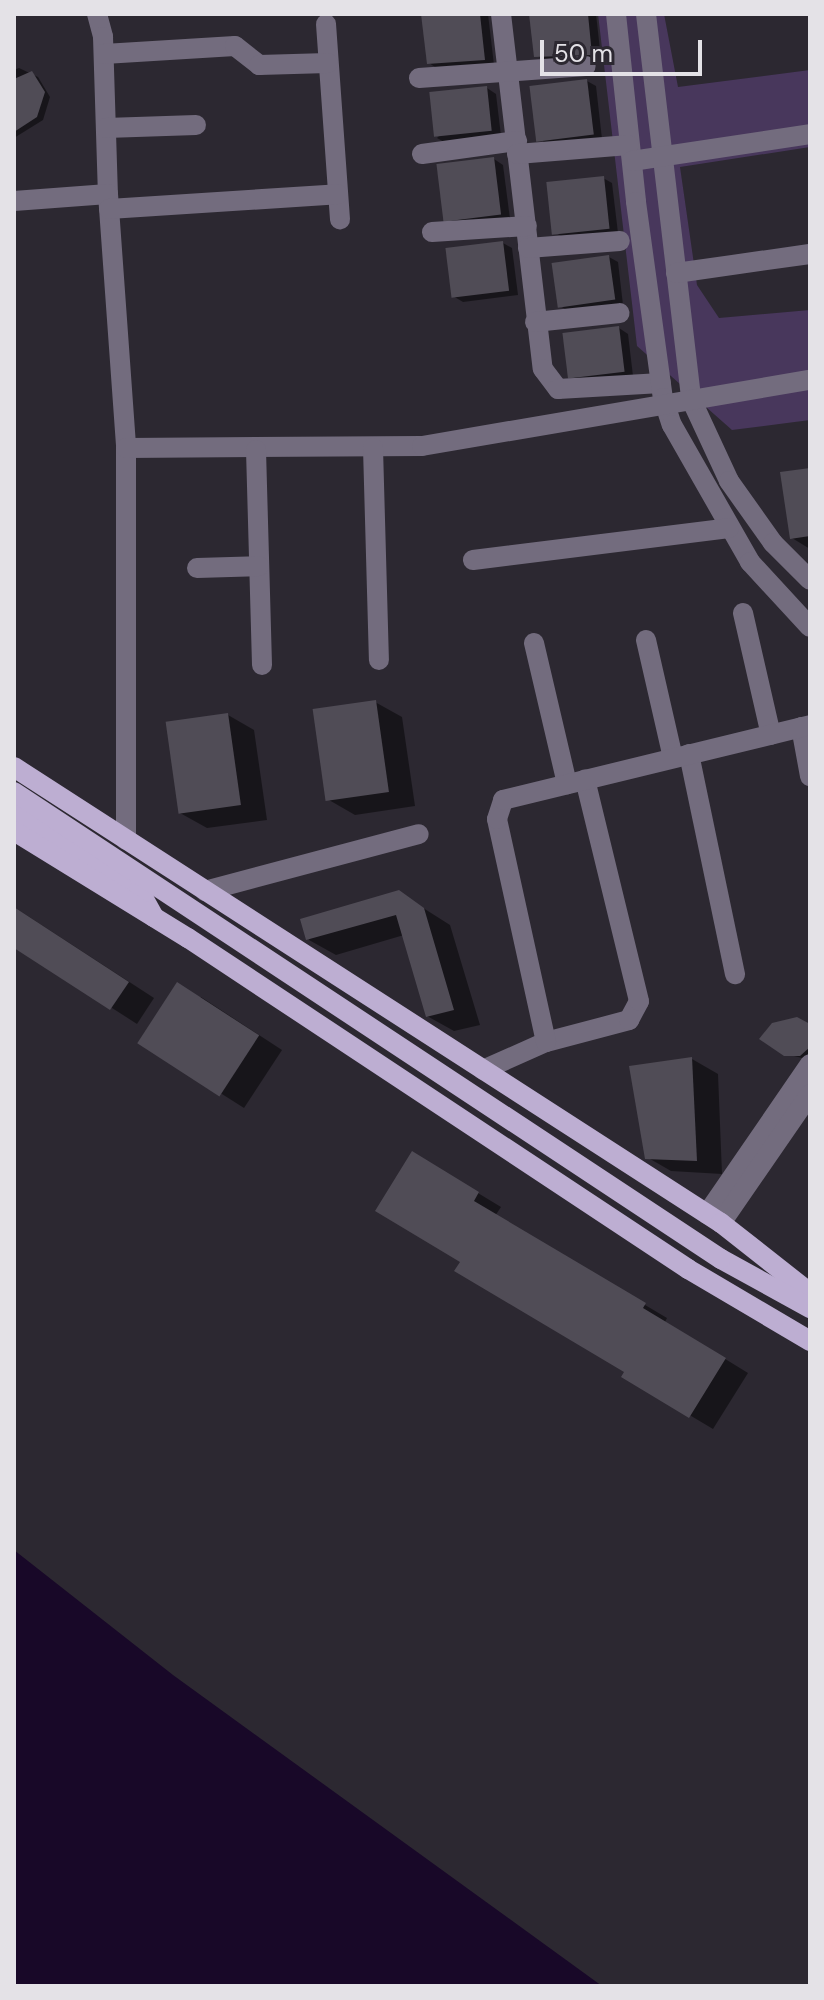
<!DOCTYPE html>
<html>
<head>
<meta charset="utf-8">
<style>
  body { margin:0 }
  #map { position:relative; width:824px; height:2000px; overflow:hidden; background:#2c2831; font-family:"DM Sans",sans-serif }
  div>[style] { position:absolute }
  .green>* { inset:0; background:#48375c }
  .water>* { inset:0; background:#180828 }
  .shadow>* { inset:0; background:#0007 }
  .building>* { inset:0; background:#504c56; transform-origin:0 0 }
  .minor>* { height:20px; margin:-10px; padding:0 10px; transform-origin:10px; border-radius:10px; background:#736c7e }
  .major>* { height:20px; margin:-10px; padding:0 10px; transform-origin:10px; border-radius:10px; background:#bdaed2 }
  .major-bridge>* { height:20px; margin:-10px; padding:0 10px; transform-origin:10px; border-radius:10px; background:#bdaed2 }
  span { translate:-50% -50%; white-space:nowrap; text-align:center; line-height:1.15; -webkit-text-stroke:6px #2c2831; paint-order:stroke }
  .frame { position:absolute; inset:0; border:16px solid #e4e2e7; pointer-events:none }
  .scale { position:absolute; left:540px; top:40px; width:162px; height:36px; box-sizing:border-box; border:4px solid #e4e2e7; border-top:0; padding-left:10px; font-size:24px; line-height:28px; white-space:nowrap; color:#e4e2e7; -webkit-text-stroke:6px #2c2831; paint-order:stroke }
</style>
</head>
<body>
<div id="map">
  <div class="green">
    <div style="clip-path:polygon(598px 14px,664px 14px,678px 87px,810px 70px,810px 147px,680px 167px,697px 285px,719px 318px,810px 310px,810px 420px,732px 430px,637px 346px)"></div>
  </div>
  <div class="water">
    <div style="clip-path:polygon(14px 1550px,173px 1675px,602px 1986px,14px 1986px)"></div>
  </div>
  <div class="shadow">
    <div style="clip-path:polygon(423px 14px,488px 14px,494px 65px,438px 69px,429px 63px)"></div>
    <div style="clip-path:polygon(531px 14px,596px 14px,601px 59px,545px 61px,536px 55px)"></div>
    <div style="clip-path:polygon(19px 68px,38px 77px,50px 97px,43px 120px,14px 138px,14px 70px)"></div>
    <div style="clip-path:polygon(587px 81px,596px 86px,602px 139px,547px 144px,538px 138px)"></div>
    <div style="clip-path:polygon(487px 88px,496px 94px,501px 136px,446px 143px,437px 138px)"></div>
    <div style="clip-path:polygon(494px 159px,503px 165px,510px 219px,454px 222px,445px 217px)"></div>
    <div style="clip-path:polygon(603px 178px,612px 183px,618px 233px,563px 237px,554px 232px)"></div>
    <div style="clip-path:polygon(503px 243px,512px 248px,518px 295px,463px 302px,453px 296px)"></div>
    <div style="clip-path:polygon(609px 257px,618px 262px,623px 305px,568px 311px,559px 305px)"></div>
    <div style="clip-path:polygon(619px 328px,628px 334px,633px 376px,578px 380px,569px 374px)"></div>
    <div style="clip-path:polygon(810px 470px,810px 549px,792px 538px)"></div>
    <div style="clip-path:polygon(375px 702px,402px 717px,415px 806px,355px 815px,329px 800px)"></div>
    <div style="clip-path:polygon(228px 715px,254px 730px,267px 820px,207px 828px,180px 813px)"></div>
    <div style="clip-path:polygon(398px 892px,450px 925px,480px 1025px,454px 1031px,427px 1016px,404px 935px,336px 955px,309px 940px,302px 920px)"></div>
    <div style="clip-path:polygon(14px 907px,154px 998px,137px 1024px,14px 945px)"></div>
    <div style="clip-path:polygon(201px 997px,282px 1050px,244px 1108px,140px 1042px)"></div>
    <div style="clip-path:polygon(810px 1026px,810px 1060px,786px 1054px)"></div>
    <div style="clip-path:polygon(692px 1059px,718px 1074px,722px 1174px,671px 1171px,645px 1156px)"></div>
    <div style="clip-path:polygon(435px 1167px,501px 1207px,495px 1216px,667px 1318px,665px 1322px,748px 1373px,713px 1429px,624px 1376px,627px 1371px,462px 1262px)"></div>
  </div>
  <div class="building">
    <div style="clip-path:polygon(421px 14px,480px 14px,485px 60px,427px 64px)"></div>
    <div style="clip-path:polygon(529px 14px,588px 14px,592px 55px,534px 57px)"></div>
    <div style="clip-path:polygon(32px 71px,45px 92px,37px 117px,14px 132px,14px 79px)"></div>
    <div style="left:587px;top:79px;width:56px;height:58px;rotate:83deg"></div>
    <div style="left:487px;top:86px;width:45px;height:58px;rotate:84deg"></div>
    <div style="left:494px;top:157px;width:58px;height:58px;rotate:83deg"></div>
    <div style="left:604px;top:176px;width:53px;height:58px;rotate:84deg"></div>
    <div style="left:503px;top:241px;width:50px;height:58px;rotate:83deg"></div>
    <div style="left:609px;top:255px;width:45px;height:58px;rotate:82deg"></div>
    <div style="left:619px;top:326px;width:46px;height:57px;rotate:83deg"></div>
    <div style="clip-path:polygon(810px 468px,810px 536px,790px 539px,780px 472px)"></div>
    <div style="left:376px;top:700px;width:93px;height:64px;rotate:82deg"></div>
    <div style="left:228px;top:713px;width:93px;height:63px;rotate:82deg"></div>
    <div style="clip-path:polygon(399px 890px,424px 908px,454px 1010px,426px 1017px,396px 915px,306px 940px,300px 919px)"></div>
    <div style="clip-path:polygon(14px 907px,129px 982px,110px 1010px,14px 948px)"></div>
    <div style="left:177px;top:982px;width:98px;height:73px;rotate:33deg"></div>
    <div style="clip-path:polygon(797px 1017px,810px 1024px,810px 1047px,800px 1056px,784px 1056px,759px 1039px,772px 1023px)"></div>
    <div style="clip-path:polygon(692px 1057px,697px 1161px,645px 1159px,629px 1066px)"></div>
    <div style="clip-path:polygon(412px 1151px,479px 1192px,474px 1201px,646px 1303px,643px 1308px,726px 1358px,689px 1418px,621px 1377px,624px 1372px,454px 1271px,460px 1262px,375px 1211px)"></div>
  </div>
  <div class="minor">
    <div style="left:97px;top:14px;width:24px;rotate:75deg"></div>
    <div style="left:103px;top:37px;width:157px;rotate:88.2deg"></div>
    <div style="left:108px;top:194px;width:255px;rotate:85.9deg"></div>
    <div style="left:126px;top:448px;width:392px;rotate:90deg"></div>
    <div style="left:501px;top:14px;width:357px;rotate:83.3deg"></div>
    <div style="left:543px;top:369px;width:25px;rotate:53deg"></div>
    <div style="left:558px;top:389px;width:103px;rotate:-3.3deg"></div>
    <div style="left:616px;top:14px;width:189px;rotate:83.9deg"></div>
    <div style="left:636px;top:202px;width:198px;rotate:82.2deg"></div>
    <div style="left:663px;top:398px;width:28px;rotate:72deg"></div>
    <div style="left:672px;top:425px;width:158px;rotate:60.3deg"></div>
    <div style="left:750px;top:562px;width:88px;rotate:47.3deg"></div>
    <div style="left:646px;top:14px;width:388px;rotate:83.3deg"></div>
    <div style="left:691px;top:399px;width:90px;rotate:65.1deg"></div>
    <div style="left:729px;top:481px;width:76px;rotate:54.6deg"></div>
    <div style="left:773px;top:543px;width:52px;rotate:45deg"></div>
    <div style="left:326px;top:24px;width:196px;rotate:85.9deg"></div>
    <div style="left:104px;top:54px;width:131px;rotate:-3.5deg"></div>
    <div style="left:235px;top:46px;width:31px;rotate:38deg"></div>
    <div style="left:259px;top:65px;width:69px;rotate:-1.7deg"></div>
    <div style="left:419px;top:78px;width:167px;rotate:-4.1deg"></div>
    <div style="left:106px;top:128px;width:90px;rotate:-1.9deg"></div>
    <div style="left:422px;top:154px;width:96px;rotate:-7.8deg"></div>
    <div style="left:517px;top:154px;width:112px;rotate:-4.6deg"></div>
    <div style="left:632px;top:161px;width:180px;rotate:-8.6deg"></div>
    <div style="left:14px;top:201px;width:94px;rotate:-4.3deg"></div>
    <div style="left:109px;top:209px;width:229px;rotate:-3.7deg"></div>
    <div style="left:432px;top:232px;width:95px;rotate:-3.6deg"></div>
    <div style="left:528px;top:248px;width:92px;rotate:-4.4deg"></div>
    <div style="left:676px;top:273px;width:135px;rotate:-8.1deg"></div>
    <div style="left:535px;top:322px;width:85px;rotate:-6deg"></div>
    <div style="left:126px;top:448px;width:296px;rotate:-0.4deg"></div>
    <div style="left:422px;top:446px;width:394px;rotate:-9.7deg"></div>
    <div style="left:373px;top:448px;width:212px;rotate:88.4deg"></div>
    <div style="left:256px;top:450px;width:215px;rotate:88.4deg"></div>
    <div style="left:473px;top:560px;width:258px;rotate:-7.1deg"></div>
    <div style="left:197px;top:568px;width:62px;rotate:-1.8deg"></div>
    <div style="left:743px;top:613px;width:125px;rotate:77.1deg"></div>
    <div style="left:646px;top:640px;width:121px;rotate:77.1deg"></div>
    <div style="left:534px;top:643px;width:145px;rotate:76.8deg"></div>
    <div style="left:801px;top:727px;width:50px;rotate:79.6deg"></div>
    <div style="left:689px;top:754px;width:225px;rotate:78.2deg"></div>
    <div style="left:205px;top:891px;width:221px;rotate:-14.9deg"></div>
    <div style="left:546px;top:1042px;width:86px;rotate:-14.8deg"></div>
    <div style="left:629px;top:1020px;width:21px;rotate:-62deg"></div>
    <div style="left:639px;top:1001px;width:228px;rotate:-103.7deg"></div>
    <div style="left:483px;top:1070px;width:69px;rotate:-24deg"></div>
    <div style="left:546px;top:1042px;width:228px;rotate:-102.4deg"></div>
    <div style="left:497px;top:819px;width:20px;rotate:-72deg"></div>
    <div style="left:503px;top:800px;width:316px;rotate:-13.7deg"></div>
    <div style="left:707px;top:1214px;width:182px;rotate:-55.5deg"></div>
    <div style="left:721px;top:1223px;width:157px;rotate:-55.4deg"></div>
  </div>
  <div class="major">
    <div style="left:14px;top:767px;width:841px;rotate:32.82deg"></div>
    <div style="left:721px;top:1223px;width:113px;rotate:38.2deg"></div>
    <div style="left:14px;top:811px;width:148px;rotate:32.3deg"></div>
    <div style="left:139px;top:890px;width:31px;rotate:61deg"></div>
    <div style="left:14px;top:831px;width:204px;rotate:31.6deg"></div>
    <div style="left:188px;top:938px;width:600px;rotate:33.5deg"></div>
    <div style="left:688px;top:1269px;width:142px;rotate:30.5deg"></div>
    <div style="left:721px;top:1259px;width:102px;rotate:28.8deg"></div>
  </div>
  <div class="major-bridge">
    <div style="left:14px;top:792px;width:847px;rotate:33.45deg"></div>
  </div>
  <div class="frame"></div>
  <div class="scale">50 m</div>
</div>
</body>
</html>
